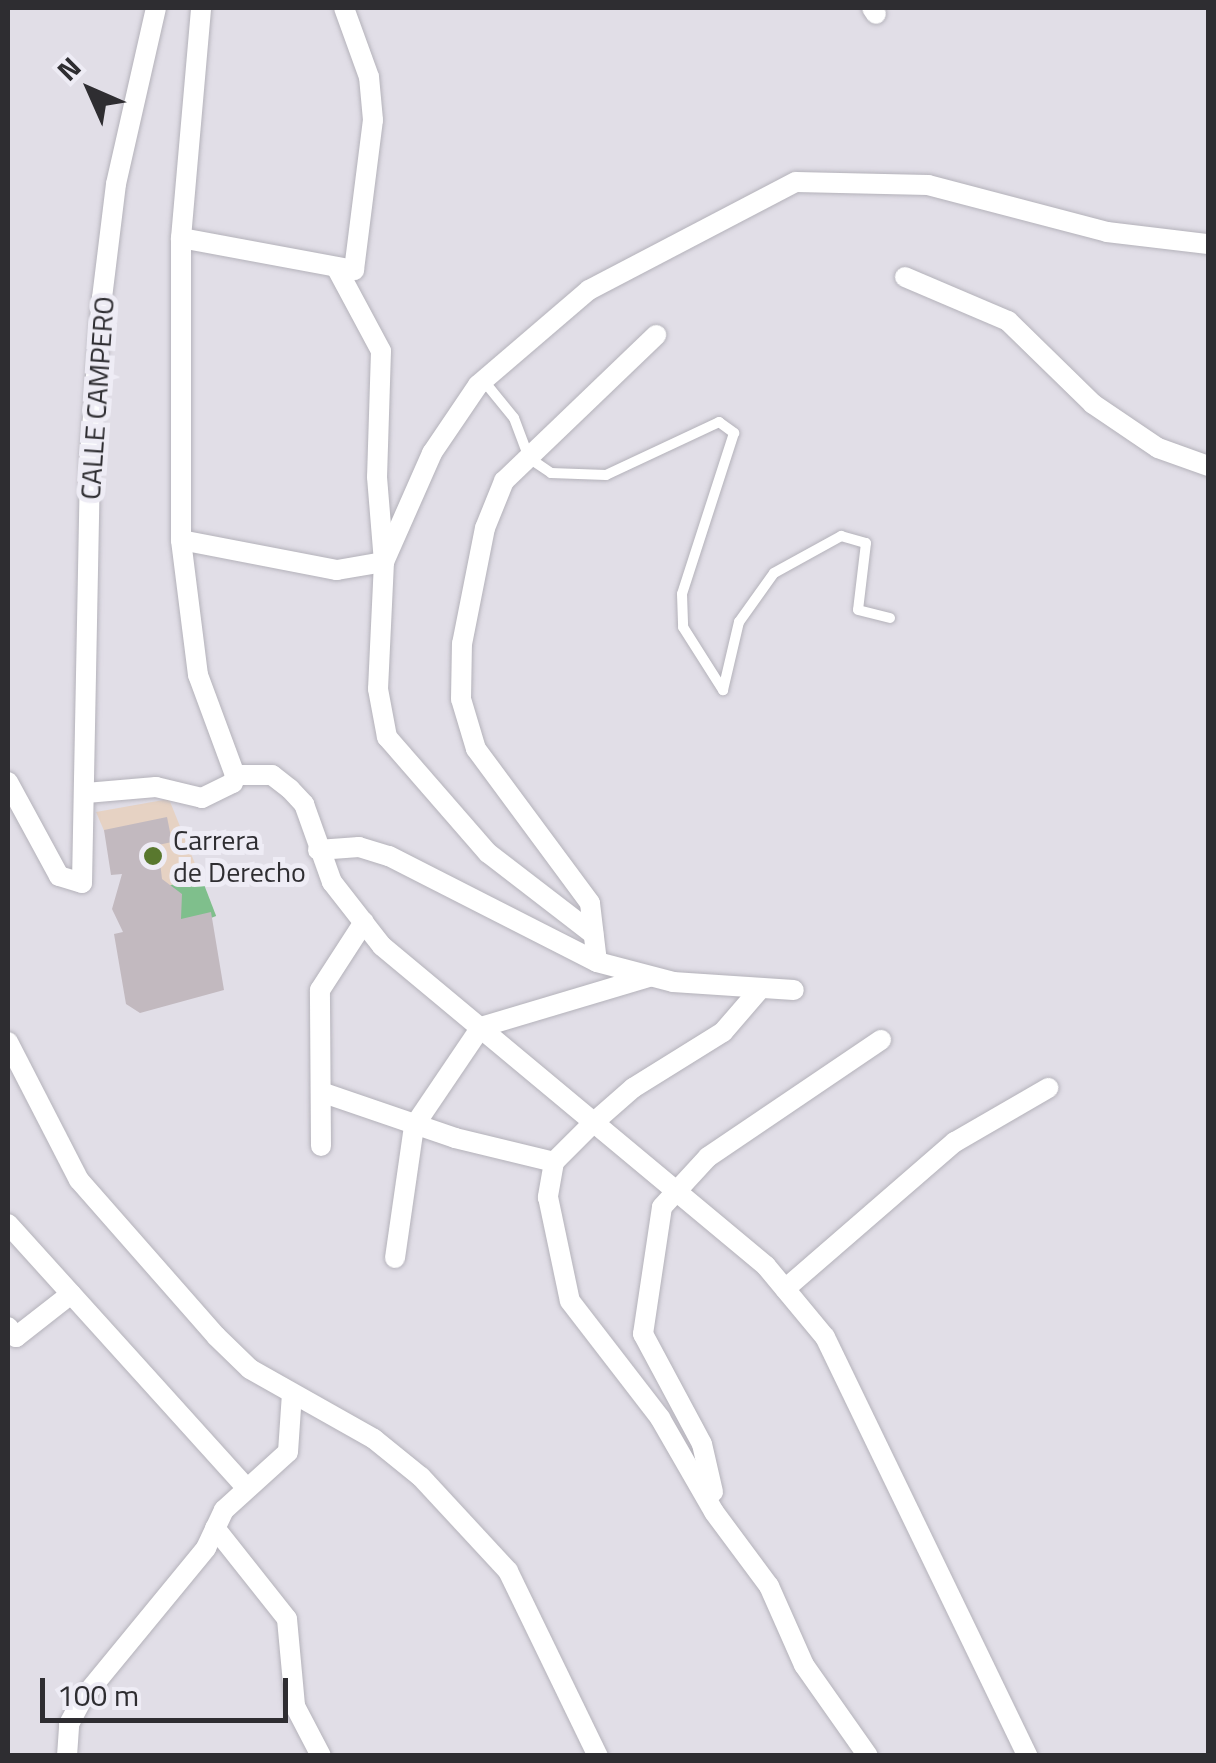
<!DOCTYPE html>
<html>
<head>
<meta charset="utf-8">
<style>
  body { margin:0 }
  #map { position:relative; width:1216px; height:1763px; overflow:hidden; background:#e1dee7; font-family:"Titillium Web",sans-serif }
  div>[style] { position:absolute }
  .education>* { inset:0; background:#e6d2c3 }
  .green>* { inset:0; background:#7fbf8c; transform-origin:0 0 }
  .building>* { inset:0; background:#c2b9bf }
  .roads { filter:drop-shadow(0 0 2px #b4b2ba) drop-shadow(0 0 2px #b4b2ba) }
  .lane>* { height:10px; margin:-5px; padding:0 5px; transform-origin:5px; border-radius:5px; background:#fff }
  .street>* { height:20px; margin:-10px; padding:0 10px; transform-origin:10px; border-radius:10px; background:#fff }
  .dots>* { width:28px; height:28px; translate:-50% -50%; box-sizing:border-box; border:5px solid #eeecf5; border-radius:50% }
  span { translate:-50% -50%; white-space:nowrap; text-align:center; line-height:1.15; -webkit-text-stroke:10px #eeecf5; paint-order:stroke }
  .street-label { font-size:28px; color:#2e2d31 }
  .poi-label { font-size:28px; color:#2e2d31 }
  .left { translate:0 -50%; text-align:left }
  .frame { position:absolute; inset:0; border:10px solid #2e2d31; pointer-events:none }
  .north { position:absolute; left:40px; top:40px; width:100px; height:100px; -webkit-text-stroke:8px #eeecf5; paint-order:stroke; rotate:315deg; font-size:28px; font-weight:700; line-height:40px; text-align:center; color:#2e2d31 }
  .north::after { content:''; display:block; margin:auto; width:35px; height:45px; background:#2e2d31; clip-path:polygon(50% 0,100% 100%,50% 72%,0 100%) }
  .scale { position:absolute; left:40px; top:1678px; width:248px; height:45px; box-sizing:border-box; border:5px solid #2e2d31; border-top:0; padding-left:12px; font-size:30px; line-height:35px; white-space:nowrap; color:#2e2d31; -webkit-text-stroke:8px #eeecf5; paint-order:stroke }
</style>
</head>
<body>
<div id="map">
  <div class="education">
    <div style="clip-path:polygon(169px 799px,216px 916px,134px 900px,96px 812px)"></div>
  </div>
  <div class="green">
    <div style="left:200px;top:874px;width:45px;height:71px;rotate:69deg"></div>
  </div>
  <div class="building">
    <div style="clip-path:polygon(167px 817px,172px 842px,158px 845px,162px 879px,182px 894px,181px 919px,211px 912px,224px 990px,140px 1013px,126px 1004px,114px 934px,123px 932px,112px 909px,122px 874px,111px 875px,104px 830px)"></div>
  </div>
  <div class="roads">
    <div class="lane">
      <div style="left:483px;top:380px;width:49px;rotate:50.8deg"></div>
      <div style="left:514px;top:418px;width:43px;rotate:69.4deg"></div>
      <div style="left:529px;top:458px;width:27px;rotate:34deg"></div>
      <div style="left:551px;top:473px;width:55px;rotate:2.1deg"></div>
      <div style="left:606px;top:475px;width:125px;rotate:-25.1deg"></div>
      <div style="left:719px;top:422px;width:19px;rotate:36deg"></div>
      <div style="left:734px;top:433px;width:169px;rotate:107.9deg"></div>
      <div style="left:682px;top:594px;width:33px;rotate:88deg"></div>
      <div style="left:683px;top:627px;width:75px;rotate:57.6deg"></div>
      <div style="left:723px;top:690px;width:70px;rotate:-76.8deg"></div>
      <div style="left:739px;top:622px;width:60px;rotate:-54.5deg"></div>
      <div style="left:774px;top:573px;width:77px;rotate:-28.9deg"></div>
      <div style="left:841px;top:536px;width:26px;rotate:16deg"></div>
      <div style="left:866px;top:543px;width:67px;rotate:96.8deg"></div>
      <div style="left:858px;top:610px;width:33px;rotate:14deg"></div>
    </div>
    <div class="street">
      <div style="left:872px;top:8px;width:7px;rotate:56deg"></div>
      <div style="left:181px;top:238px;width:176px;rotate:10.5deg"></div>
      <div style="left:354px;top:270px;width:151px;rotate:-82.8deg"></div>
      <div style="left:373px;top:120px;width:43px;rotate:-95.3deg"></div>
      <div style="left:369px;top:77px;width:73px;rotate:-109.9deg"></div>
      <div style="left:336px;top:267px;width:95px;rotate:61.8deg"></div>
      <div style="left:381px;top:351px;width:126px;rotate:91.8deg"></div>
      <div style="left:377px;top:477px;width:85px;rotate:85.3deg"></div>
      <div style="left:384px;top:562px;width:127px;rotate:92.7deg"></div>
      <div style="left:378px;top:689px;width:49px;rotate:79.4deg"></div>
      <div style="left:387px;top:737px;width:154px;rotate:49deg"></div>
      <div style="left:488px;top:853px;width:133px;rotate:37.6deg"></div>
      <div style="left:905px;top:277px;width:112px;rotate:23.1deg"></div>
      <div style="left:1008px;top:321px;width:119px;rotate:44.3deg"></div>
      <div style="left:1093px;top:404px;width:78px;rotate:34.1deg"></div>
      <div style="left:1158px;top:448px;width:53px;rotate:19.8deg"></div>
      <div style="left:181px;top:540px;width:159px;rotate:10.9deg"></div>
      <div style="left:337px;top:570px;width:48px;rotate:-9.7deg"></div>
      <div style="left:384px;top:562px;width:119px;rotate:-66.2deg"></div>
      <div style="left:432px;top:453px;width:82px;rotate:-55.9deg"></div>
      <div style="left:478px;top:385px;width:146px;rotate:-40.6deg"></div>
      <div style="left:589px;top:290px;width:233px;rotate:-27.6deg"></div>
      <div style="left:796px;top:182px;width:132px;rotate:1.3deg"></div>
      <div style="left:928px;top:185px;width:185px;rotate:14.7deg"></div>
      <div style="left:1107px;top:232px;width:102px;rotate:6.8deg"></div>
      <div style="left:235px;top:775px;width:37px"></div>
      <div style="left:272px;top:775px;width:23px;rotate:38deg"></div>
      <div style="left:290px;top:789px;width:21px;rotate:47deg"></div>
      <div style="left:304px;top:804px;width:83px;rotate:70.3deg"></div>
      <div style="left:332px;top:882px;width:81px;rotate:52deg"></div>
      <div style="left:382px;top:946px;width:500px;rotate:39.8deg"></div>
      <div style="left:766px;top:1266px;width:92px;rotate:50.3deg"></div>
      <div style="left:825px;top:1337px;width:466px;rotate:64.2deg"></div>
      <div style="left:8px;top:782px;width:107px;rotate:61.5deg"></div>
      <div style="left:59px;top:876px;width:24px;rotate:17deg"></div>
      <div style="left:82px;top:883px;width:427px;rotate:-88.9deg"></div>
      <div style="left:90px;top:456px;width:158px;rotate:-85.7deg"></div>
      <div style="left:102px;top:298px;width:115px;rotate:-83deg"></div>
      <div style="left:116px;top:184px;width:180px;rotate:-77.2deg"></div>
      <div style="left:86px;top:793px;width:70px;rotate:-4.9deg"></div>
      <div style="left:156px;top:787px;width:47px;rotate:13.4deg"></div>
      <div style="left:202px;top:798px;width:34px;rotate:-26deg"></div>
      <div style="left:233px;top:783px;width:8px;rotate:-76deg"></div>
      <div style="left:235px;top:775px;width:107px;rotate:-110.3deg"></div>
      <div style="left:198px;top:675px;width:136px;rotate:-97.2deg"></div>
      <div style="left:181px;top:540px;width:302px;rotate:-90deg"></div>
      <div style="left:181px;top:238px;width:231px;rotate:-85deg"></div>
      <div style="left:318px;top:850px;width:41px;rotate:-4.2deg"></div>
      <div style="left:359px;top:847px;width:31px;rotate:17deg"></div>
      <div style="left:389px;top:856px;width:233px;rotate:27deg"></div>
      <div style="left:597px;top:962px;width:79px;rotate:14.7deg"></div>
      <div style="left:673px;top:982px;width:121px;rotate:3.8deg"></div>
      <div style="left:597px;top:962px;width:59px;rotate:-96.8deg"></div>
      <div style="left:590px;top:903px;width:192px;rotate:-126.5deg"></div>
      <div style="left:476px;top:749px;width:52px;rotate:-106.7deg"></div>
      <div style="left:461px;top:699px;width:55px;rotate:-89deg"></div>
      <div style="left:462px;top:644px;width:118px;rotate:-78.8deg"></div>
      <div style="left:485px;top:528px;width:51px;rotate:-68deg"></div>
      <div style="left:504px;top:481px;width:211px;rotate:-43.8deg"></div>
      <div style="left:761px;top:988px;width:58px;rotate:130.8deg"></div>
      <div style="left:723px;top:1032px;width:106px;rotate:148.1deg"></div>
      <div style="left:633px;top:1088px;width:55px;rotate:138.7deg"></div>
      <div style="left:592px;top:1124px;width:54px;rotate:135deg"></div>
      <div style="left:554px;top:1162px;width:36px;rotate:100deg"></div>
      <div style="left:548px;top:1197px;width:106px;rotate:78.1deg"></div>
      <div style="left:570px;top:1301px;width:148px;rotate:52.4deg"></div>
      <div style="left:660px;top:1418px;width:108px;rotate:60.1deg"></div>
      <div style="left:714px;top:1512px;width:92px;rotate:53.4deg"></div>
      <div style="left:769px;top:1586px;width:86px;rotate:66.1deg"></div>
      <div style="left:804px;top:1665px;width:111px;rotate:54.9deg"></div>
      <div style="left:8px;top:1042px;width:155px;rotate:62.8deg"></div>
      <div style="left:79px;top:1180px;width:208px;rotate:48.7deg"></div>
      <div style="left:216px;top:1336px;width:47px;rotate:44.1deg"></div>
      <div style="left:250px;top:1369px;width:142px;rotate:29.4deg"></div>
      <div style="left:374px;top:1439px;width:60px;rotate:39deg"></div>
      <div style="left:421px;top:1477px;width:128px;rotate:47.2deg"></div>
      <div style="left:508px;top:1571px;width:206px;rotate:64.1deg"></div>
      <div style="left:321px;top:1092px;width:142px;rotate:18.9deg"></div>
      <div style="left:455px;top:1138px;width:102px;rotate:13.6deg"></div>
      <div style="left:321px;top:1146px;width:156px;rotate:-90.4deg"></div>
      <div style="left:320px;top:990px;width:81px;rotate:-57.1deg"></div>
      <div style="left:8px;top:1224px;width:355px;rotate:47.9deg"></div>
      <div style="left:395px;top:1258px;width:133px;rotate:-81.8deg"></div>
      <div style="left:414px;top:1126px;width:120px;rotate:-55.9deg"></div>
      <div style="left:481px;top:1027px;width:175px;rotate:-16.6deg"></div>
      <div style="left:785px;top:1289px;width:225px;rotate:-40.9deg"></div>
      <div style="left:955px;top:1142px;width:108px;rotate:-30.1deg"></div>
      <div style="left:8px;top:1327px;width:13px;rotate:51deg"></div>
      <div style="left:16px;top:1337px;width:70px;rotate:-38deg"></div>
      <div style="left:713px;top:1492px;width:49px;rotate:-102.9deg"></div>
      <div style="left:702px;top:1444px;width:125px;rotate:-118.2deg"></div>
      <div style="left:643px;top:1334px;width:128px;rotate:-81.5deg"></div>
      <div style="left:662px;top:1207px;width:68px;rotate:-47.4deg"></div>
      <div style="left:708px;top:1157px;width:209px;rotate:-34.1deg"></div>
      <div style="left:215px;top:1528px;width:116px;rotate:51.6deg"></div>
      <div style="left:287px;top:1619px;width:87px;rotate:84.7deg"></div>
      <div style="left:295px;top:1706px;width:56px;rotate:62.5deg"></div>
      <div style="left:67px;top:1756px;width:32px;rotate:-86deg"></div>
      <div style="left:69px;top:1724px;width:30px;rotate:-62deg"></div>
      <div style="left:83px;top:1698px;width:194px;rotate:-50.6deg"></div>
      <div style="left:206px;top:1548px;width:42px;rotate:-64.7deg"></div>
      <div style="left:224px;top:1510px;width:86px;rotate:-42.2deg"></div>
      <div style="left:288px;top:1452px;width:59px;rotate:-86.1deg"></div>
    </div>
  </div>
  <div class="dots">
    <div style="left:153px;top:856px;background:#59782e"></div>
  </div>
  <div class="street-label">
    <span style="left:97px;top:398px;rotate:-86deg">CALLE CAMPERO</span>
  </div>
  <div class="poi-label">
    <span class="left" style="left:173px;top:856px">Carrera<br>de Derecho</span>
  </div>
  <div class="frame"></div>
  <div class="north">N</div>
  <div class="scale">100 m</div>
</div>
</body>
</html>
